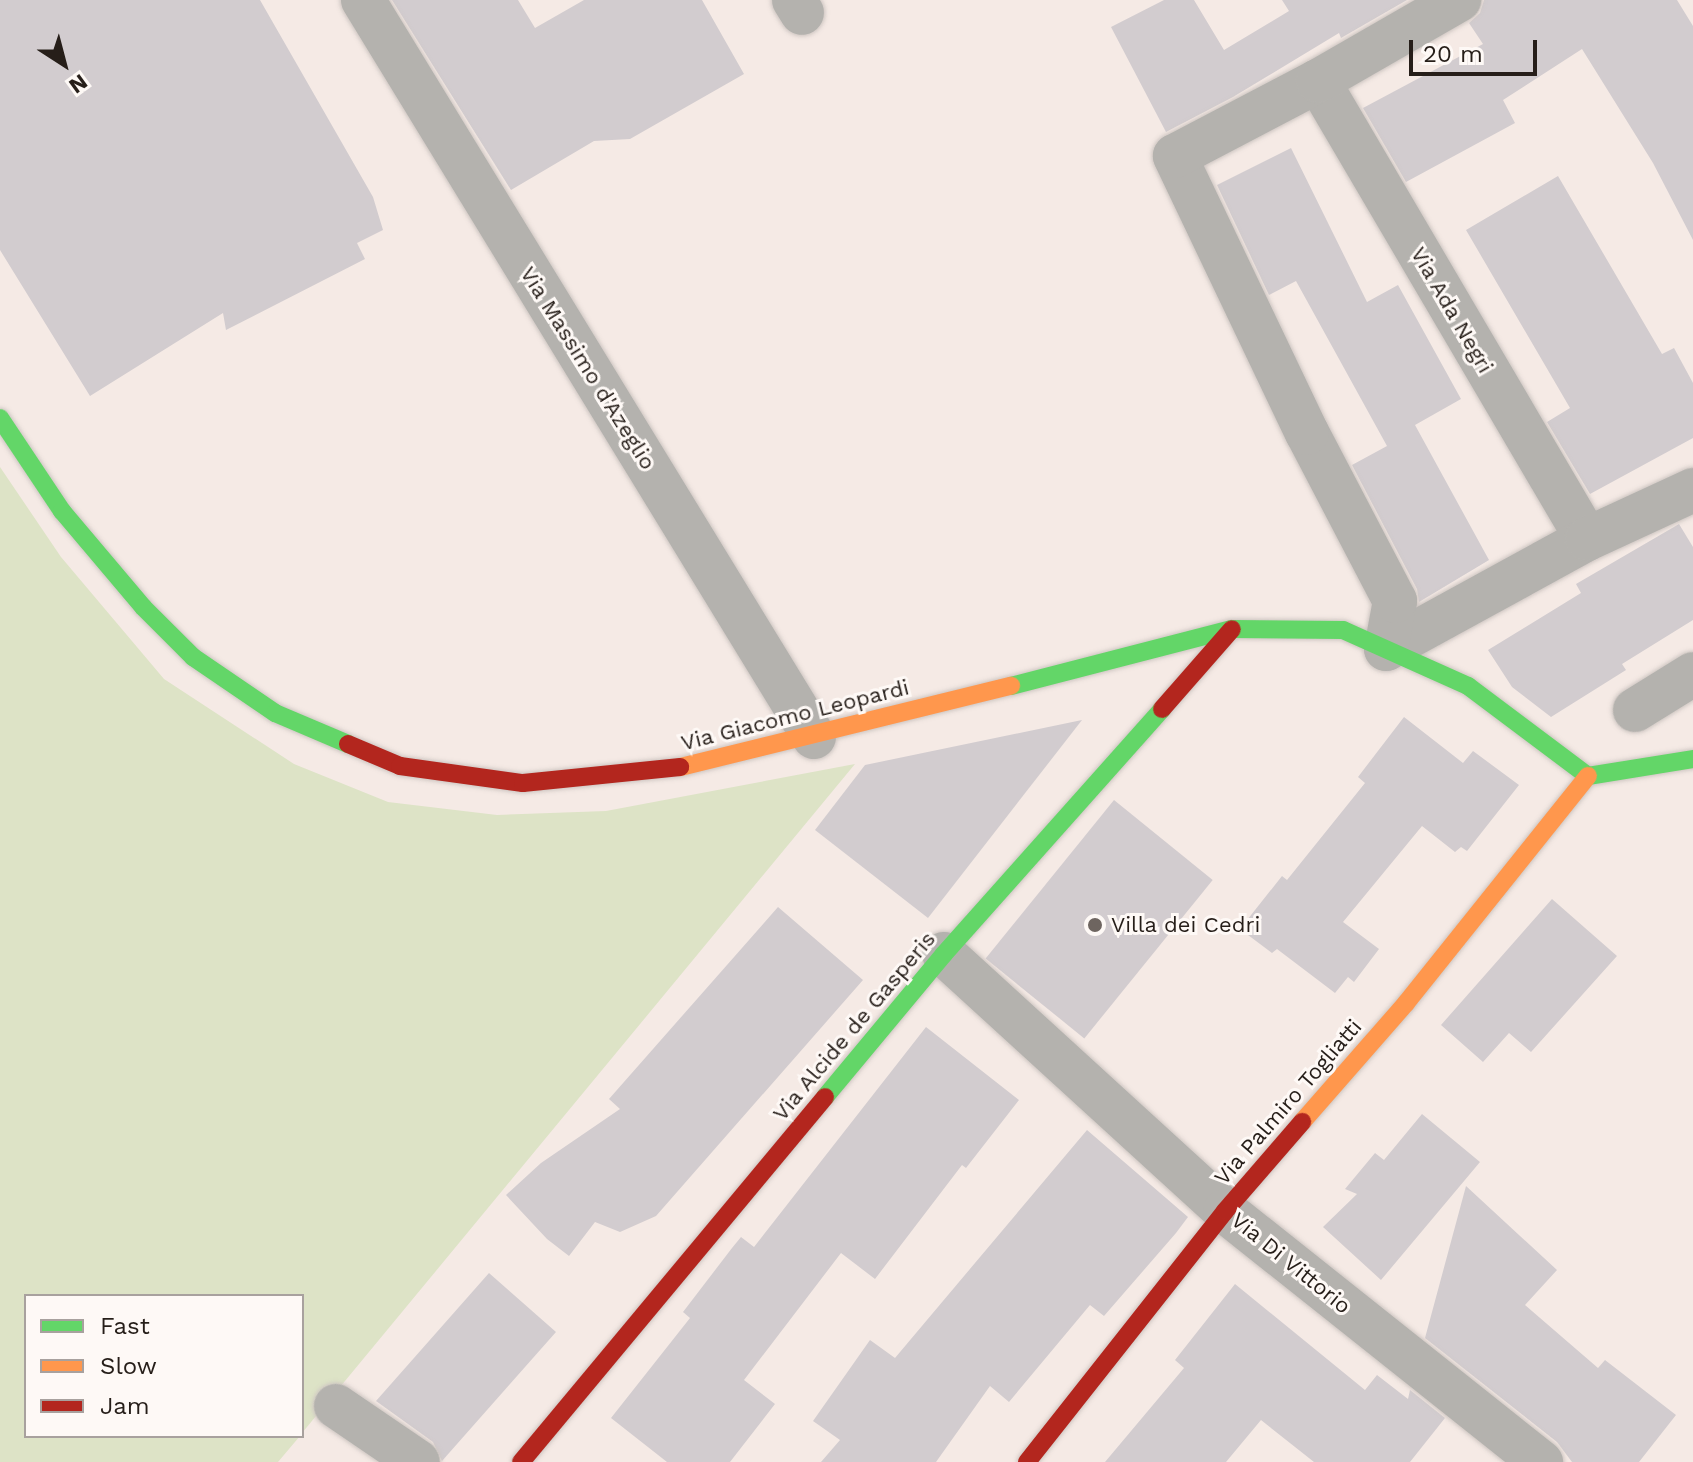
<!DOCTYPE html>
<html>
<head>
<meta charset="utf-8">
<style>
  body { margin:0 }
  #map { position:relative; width:1693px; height:1462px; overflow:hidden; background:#f5eae5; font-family:"Work Sans",sans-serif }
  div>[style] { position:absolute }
  .green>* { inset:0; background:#dde3c6 }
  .building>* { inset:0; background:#d2cccf; transform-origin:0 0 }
  .roads { filter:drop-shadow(0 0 2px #cec6c2) drop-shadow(0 0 2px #cec6c2) }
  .street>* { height:44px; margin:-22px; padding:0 22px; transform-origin:22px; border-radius:22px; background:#b4b2ae }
  .fast>* { height:18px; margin:-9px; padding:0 9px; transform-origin:9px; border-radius:9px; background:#63d668 }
  .slow>* { height:18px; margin:-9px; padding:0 9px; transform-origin:9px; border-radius:9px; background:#ff974d }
  .jam>* { height:18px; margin:-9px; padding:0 9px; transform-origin:9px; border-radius:9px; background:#b3261e }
  .dots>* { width:22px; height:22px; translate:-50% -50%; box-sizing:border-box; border:4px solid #fef9f6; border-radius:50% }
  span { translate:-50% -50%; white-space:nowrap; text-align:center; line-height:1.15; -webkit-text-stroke:6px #fef9f6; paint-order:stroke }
  .street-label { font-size:22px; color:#261e19 }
  .poi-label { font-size:22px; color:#261e19 }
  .left { translate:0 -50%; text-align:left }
  .legend { position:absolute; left:24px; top:1294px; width:280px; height:144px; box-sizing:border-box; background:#fef9f6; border:2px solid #a8a19e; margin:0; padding:10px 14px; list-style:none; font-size:24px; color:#261e19 }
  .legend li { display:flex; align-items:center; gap:16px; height:40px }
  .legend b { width:40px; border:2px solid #a8a19e }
  .north { position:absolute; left:24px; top:24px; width:80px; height:80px; -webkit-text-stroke:6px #fef9f6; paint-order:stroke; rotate:144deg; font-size:22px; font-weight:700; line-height:32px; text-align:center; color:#261e19 }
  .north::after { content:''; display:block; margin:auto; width:28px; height:36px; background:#261e19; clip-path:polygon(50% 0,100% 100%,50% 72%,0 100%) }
  .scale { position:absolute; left:1409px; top:40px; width:128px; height:36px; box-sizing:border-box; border:4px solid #261e19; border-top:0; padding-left:10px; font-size:24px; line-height:28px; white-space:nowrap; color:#261e19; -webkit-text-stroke:6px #fef9f6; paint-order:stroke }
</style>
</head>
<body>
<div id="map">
  <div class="green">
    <div style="clip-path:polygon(0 467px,61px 557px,164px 679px,294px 764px,388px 802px,497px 815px,606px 811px,855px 764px,302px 1433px,302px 1296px,26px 1296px,26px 1436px,300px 1436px,278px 1462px,0 1462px)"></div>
  </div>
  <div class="building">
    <div style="clip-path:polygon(0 0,260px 0,373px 197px,383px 230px,357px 243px,365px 259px,226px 330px,223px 313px,90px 396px,0 250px)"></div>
    <div style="clip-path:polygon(392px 0,518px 0,535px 28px,584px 0,702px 0,744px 74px,630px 139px,594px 141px,511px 190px)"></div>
    <div style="clip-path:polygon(1164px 0,1194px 0,1224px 50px,1289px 11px,1282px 0,1407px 0,1341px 38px,1339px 33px,1233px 97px,1166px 132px,1111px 27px)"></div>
    <div style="clip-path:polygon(1484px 0,1677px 0,1693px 26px,1693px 240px,1653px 163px,1582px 49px,1503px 100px,1515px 123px,1406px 182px,1363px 108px,1483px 44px,1469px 23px,1480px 13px)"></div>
    <div style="clip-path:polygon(1291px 148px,1367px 302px,1398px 285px,1461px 399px,1415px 425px,1489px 560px,1419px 602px,1417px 589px,1352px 465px,1387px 446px,1296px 281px,1269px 295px,1217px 185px)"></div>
    <div style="clip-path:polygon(1558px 176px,1662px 354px,1674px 348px,1693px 383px,1693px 438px,1590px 494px,1547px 422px,1570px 408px,1466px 230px)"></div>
    <div style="clip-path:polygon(1679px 524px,1693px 547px,1693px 620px,1622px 664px,1626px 670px,1551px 717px,1512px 687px,1488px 650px,1581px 593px,1576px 584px)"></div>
    <div style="clip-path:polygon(1404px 717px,1463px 763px,1473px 751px,1519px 785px,1467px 851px,1461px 847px,1455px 852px,1422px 826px,1343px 922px,1379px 949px,1354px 982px,1348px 977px,1335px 993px,1277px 949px,1272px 953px,1240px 929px,1282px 876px,1287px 880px,1365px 783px,1358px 777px)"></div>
    <div style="clip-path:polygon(1082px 720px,928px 918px,815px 830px,865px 765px)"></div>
    <div style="left:1114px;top:800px;width:127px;height:204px;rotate:39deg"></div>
    <div style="clip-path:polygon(1552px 899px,1617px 956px,1531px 1052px,1509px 1033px,1483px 1062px,1441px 1025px)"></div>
    <div style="clip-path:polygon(778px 907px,863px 980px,656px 1216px,620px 1232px,595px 1222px,569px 1256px,547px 1239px,506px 1195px,541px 1163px,620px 1109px,609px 1099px)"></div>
    <div style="clip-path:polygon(926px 1027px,1019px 1100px,966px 1168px,962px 1165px,875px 1279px,841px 1253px,744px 1380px,775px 1404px,730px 1462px,667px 1462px,611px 1418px,690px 1318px,683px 1312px,732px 1248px,741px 1237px,754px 1247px)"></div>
    <div style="clip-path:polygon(1422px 1114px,1480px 1162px,1381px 1280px,1323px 1227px,1357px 1194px,1345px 1189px,1375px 1153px,1384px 1160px)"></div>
    <div style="clip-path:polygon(1087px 1130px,1188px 1217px,1176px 1233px,1104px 1316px,1090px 1305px,1009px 1402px,990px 1386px,936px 1462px,821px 1462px,840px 1440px,813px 1421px,870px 1340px,895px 1358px)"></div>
    <div style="clip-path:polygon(1466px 1186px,1557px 1270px,1525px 1305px,1598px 1368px,1605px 1360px,1676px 1415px,1639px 1462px,1572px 1462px,1557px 1442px,1425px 1338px)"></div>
    <div style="clip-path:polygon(489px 1273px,556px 1332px,442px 1461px,433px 1442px,376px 1401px)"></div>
    <div style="clip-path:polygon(1235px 1284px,1365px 1390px,1377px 1375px,1408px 1399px,1410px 1390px,1445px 1418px,1410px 1462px,1314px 1462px,1261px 1420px,1226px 1462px,1105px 1462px,1184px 1368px,1175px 1360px)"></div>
  </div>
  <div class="roads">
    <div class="street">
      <div style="left:363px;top:0;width:864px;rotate:58.54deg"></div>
      <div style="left:794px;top:0;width:15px;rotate:58deg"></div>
      <div style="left:1318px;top:81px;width:531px;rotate:59.57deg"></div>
      <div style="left:1587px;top:539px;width:229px;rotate:151.3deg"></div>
      <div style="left:1587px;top:539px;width:117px;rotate:-24.8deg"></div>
      <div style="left:1386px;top:649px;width:49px;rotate:-79.4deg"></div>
      <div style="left:1395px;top:601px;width:190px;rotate:-117.6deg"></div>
      <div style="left:1307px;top:433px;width:307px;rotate:-115.5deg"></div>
      <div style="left:1175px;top:156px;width:161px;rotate:-27.7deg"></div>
      <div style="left:1318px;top:81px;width:163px;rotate:-29.9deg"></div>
      <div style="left:1635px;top:710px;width:68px;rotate:-31.8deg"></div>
      <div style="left:944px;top:954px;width:381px;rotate:42.4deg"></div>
      <div style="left:1225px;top:1211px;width:404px;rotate:38.5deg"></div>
      <div style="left:336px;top:1406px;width:99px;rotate:34.3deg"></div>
    </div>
    <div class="fast">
      <div style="left:0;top:418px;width:112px;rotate:56.3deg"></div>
      <div style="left:62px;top:511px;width:126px;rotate:49.8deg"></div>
      <div style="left:143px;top:607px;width:71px;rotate:45deg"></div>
      <div style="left:193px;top:657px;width:99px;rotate:34.3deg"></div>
      <div style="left:275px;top:713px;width:79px;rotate:23deg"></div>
      <div style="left:1011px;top:686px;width:228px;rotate:-14.5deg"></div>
      <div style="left:1232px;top:629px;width:111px;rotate:0.5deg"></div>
      <div style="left:1343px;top:630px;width:137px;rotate:24.1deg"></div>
      <div style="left:1468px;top:686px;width:150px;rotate:36.9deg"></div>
      <div style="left:1588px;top:776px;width:106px;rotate:-9.2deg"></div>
      <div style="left:825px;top:1097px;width:186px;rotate:-50.2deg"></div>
      <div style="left:944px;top:954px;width:328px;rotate:-48.3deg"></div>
    </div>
    <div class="slow">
      <div style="left:680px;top:767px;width:341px;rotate:-13.8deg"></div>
      <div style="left:1302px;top:1122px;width:158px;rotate:-48.8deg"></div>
      <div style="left:1406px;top:1003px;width:291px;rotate:-51.3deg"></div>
    </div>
    <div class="jam">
      <div style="left:1162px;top:709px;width:106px;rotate:-48.8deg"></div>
      <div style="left:348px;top:744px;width:56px;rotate:22.9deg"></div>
      <div style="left:400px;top:766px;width:124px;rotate:7.9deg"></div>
      <div style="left:523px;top:783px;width:158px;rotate:-5.8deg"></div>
      <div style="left:521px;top:1462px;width:475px;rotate:-50.2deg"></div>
      <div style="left:1027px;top:1462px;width:320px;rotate:-51.7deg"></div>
      <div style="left:1225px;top:1211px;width:118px;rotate:-49.1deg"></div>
    </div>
  </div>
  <div class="dots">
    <div style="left:1095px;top:925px;background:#6e6560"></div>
  </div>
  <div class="street-label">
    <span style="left:1452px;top:310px;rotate:60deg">Via Ada Negri</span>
    <span style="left:588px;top:368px;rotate:58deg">Via Massimo d'Azeglio</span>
    <span style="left:795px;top:715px;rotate:-14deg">Via Giacomo Leopardi</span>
    <span style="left:854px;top:1026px;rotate:-50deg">Via Alcide de Gasperis</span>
    <span style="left:1288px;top:1102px;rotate:-49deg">Via Palmiro Togliatti</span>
    <span style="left:1291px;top:1263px;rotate:39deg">Via Di Vittorio</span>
  </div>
  <div class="poi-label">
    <span class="left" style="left:1111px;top:925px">Villa dei Cedri</span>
  </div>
  <ul class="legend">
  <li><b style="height:10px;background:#63d668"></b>Fast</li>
  <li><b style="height:10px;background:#ff974d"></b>Slow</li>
  <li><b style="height:10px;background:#b3261e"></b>Jam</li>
  </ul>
  <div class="north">N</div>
  <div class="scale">20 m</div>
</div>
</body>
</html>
